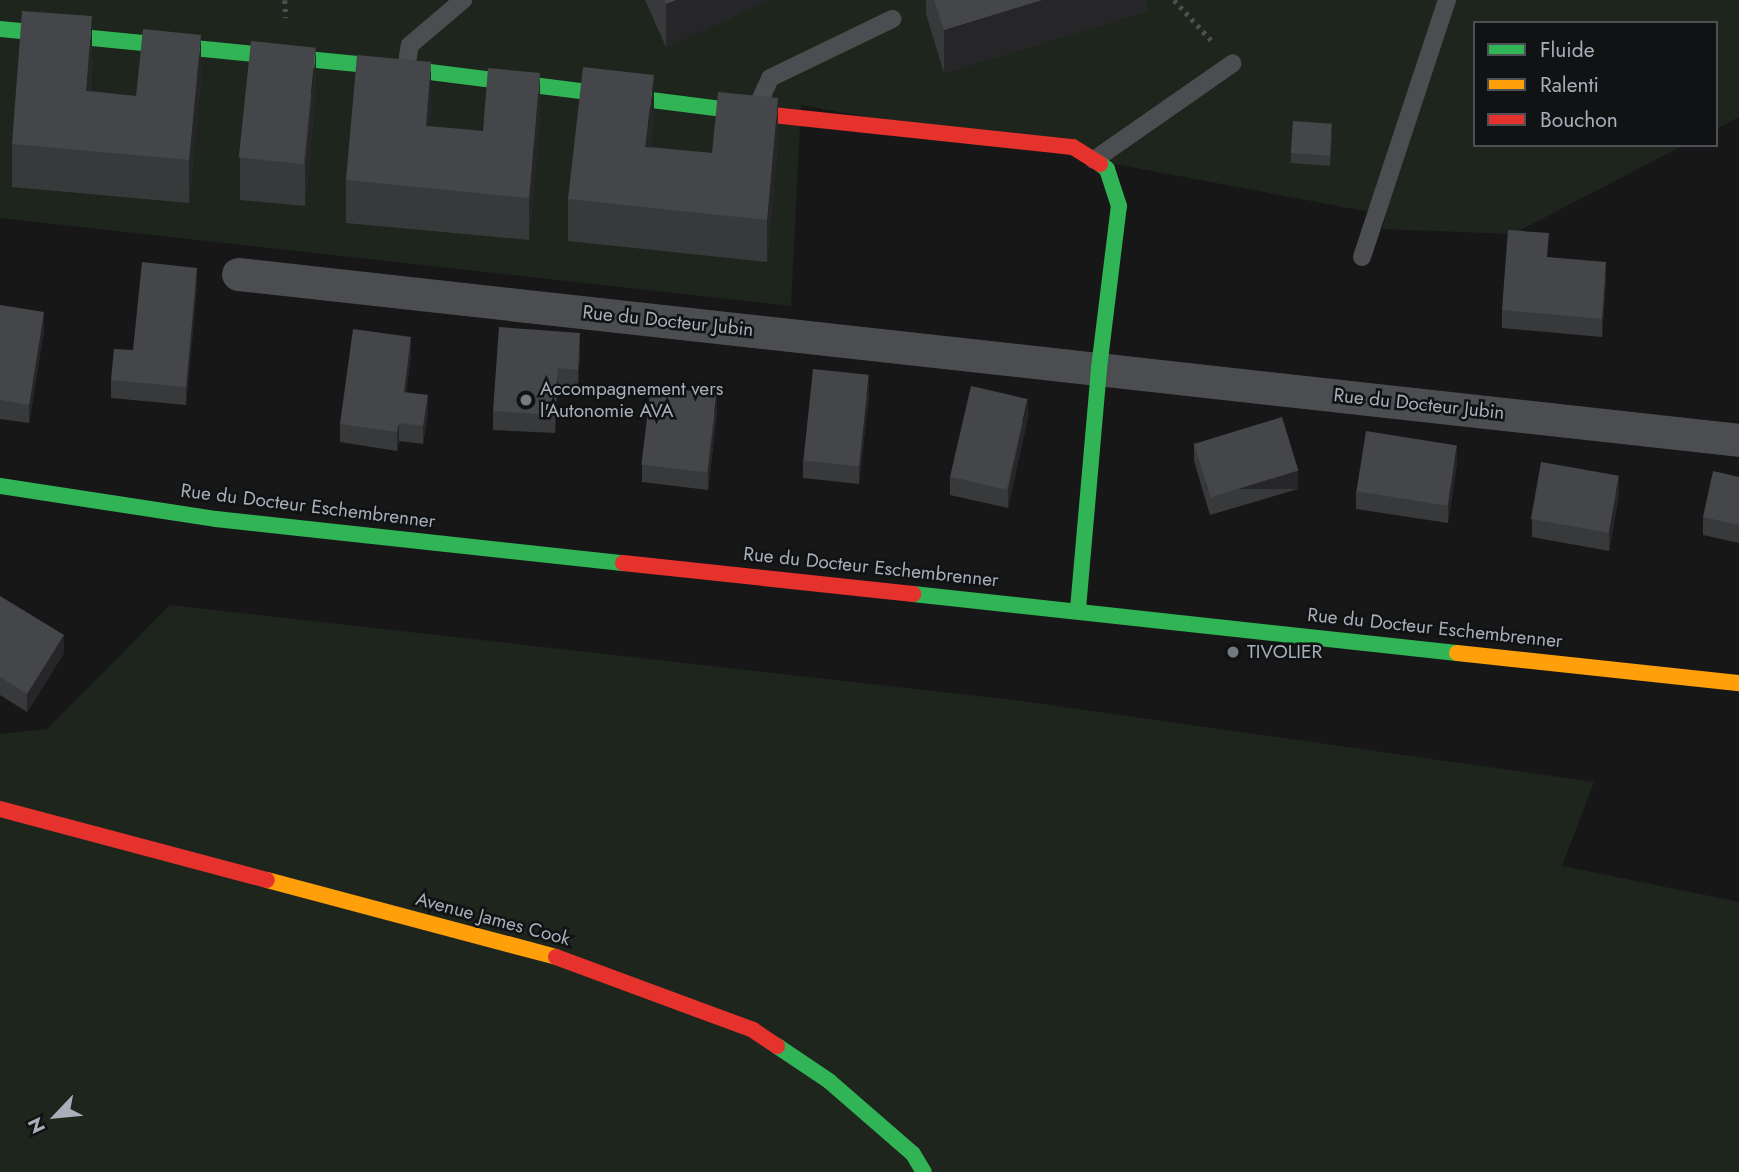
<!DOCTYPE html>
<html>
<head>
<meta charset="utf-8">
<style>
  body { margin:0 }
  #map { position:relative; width:1739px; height:1172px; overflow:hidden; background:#171718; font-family:Jost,sans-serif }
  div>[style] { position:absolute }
  .green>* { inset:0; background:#1d251d }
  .path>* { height:4.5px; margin-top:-2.25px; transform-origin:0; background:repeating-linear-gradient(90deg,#4d4f52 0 3.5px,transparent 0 8.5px) }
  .lane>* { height:18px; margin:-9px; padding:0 9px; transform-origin:9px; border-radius:9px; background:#4b4d51 }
  .street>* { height:33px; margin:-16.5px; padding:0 16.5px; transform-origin:16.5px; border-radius:16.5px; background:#4b4d51 }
  .fast>* { height:16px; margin:-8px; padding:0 8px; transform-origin:8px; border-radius:8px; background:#30b455 }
  .slow>* { height:16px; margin:-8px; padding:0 8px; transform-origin:8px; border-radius:8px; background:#ff9f0a }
  .jam>* { height:16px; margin:-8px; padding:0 8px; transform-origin:8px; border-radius:8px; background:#e5322d }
  .wall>* { inset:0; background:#38393b }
  .shaded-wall>* { inset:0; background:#262628; transform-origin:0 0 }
  .building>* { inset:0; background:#444649; transform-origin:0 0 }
  .dots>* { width:19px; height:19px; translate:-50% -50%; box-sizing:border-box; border:4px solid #111214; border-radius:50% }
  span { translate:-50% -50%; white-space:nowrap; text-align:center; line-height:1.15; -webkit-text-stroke:5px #111214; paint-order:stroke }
  .street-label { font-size:19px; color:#a8afb9 }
  .poi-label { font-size:19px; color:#a8afb9 }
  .left { translate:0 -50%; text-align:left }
  .legend { position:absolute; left:1473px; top:21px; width:245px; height:126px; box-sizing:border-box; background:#111214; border:2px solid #4d5156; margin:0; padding:9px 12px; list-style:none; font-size:21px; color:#a8afb9 }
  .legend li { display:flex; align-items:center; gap:14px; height:35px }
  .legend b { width:35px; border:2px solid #4d5156 }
  .north { position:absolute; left:21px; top:1081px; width:70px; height:70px; -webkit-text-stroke:5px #111214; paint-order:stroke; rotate:244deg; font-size:19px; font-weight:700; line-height:28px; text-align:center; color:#a8afb9 }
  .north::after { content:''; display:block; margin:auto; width:24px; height:32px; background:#a8afb9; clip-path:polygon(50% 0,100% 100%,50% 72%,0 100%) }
</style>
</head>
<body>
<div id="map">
  <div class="green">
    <div style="clip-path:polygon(0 0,1739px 0,1739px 117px,1716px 129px,1716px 23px,1475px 23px,1475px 145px,1684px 145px,1513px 234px,1382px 229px,1386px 215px,801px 105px,791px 306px,0 218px)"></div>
    <div style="clip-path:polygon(170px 605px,1022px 701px,1594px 782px,1562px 866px,1739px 902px,1739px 1172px,0 1172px,0 734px,47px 729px)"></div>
  </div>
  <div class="path">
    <div style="left:285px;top:0;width:18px;rotate:87deg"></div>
    <div style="left:1174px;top:0;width:57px;rotate:47.1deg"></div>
  </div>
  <div class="lane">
    <div style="left:406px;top:69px;width:24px;rotate:-81deg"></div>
    <div style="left:410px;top:45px;width:70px;rotate:-40.3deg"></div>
    <div style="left:754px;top:113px;width:38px;rotate:-65deg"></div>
    <div style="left:770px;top:78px;width:136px;rotate:-25.8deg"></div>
    <div style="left:1094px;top:160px;width:169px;rotate:-34.9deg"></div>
    <div style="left:1362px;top:257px;width:271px;rotate:-71.7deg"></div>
  </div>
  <div class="street">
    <div style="left:238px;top:274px;width:1510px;rotate:6.31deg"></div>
  </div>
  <div class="fast">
    <div style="left:0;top:29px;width:408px;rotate:5.6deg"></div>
    <div style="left:406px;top:69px;width:360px;rotate:7.2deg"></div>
    <div style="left:0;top:486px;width:219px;rotate:8.7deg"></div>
    <div style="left:216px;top:519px;width:409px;rotate:6.2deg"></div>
    <div style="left:913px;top:594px;width:547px;rotate:6.19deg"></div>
    <div style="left:1078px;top:609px;width:242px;rotate:-85deg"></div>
    <div style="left:1099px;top:368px;width:163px;rotate:-83deg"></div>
    <div style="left:1119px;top:206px;width:39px;rotate:-108deg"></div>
    <div style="left:1107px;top:169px;width:9px;rotate:-144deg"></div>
    <div style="left:777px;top:1046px;width:63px;rotate:33.9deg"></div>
    <div style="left:829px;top:1081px;width:111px;rotate:41deg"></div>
    <div style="left:913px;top:1154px;width:21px;rotate:59deg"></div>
  </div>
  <div class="slow">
    <div style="left:1457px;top:653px;width:284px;rotate:6.1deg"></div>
    <div style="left:267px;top:880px;width:299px;rotate:14.9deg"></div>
  </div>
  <div class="jam">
    <div style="left:763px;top:114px;width:312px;rotate:6.1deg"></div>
    <div style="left:1073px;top:147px;width:32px;rotate:32deg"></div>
    <div style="left:623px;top:563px;width:292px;rotate:6.1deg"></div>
    <div style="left:0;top:809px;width:276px;rotate:14.9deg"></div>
    <div style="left:556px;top:957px;width:210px;rotate:20.3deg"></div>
    <div style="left:753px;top:1030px;width:29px;rotate:34deg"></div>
  </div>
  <div class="wall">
    <div style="clip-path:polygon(645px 0,770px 0,666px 47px)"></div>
    <div style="clip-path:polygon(926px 0,1147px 0,1147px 11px,944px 73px,926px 14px)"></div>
    <div style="clip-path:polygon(92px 59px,90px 91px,136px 96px,201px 78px,189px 203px,12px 187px,12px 144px)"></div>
    <div style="clip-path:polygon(316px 90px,305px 206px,240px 200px,240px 157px)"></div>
    <div style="clip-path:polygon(431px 105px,429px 126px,483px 131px,540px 116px,529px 240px,346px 223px,346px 180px)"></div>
    <div style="clip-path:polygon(654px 118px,650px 147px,712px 153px,778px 140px,767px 262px,568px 241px,568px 199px)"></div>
    <div style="clip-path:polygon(1332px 134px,1330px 166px,1291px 163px,1291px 153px)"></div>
    <div style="clip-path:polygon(1548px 257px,1606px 280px,1602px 337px,1502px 328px,1502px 310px)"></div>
    <div style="clip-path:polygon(197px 286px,186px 405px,111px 398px,111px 380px,133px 350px)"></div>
    <div style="clip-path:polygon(0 305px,44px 330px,29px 423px,0 419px)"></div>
    <div style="clip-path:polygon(580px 351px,578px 388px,558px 387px,555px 433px,493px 430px,493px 411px)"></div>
    <div style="clip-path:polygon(411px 355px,406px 392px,428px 413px,423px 444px,399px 441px,397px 451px,340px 442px,340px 424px)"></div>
    <div style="clip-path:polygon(869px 394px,859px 484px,803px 478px,803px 460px)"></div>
    <div style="clip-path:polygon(717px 412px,708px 490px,642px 482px,642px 464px)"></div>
    <div style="clip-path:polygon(1028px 417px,1008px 508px,950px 495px,950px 477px)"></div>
    <div style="clip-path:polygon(1194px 443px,1298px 489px,1210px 515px,1194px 461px)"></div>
    <div style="clip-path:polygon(1457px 463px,1448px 523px,1356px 509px,1356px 491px)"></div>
    <div style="clip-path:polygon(1739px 477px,1739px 543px,1703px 535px,1703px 517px)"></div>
    <div style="clip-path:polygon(1619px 494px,1609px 551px,1532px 537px,1532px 519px)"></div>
    <div style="clip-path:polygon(0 596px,64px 653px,27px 712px,0 695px)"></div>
  </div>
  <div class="shaded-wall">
    <div style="clip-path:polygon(676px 0,770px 0,666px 47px,666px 4px)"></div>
    <div style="clip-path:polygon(1042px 0,1147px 0,1147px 11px,944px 73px,944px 30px)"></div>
    <div style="clip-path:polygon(92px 16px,92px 59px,86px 133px,86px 91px)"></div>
    <div style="clip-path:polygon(201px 35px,201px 78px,189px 203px,189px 160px)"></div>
    <div style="clip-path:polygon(316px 48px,316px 90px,305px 206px,305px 164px)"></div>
    <div style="clip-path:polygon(431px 62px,431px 105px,426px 168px,426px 126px)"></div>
    <div style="clip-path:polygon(540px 73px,540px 116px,529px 240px,529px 198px)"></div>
    <div style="clip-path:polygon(654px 75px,654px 118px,645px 189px,645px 147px)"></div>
    <div style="clip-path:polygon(778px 98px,778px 140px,767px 262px,767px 220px)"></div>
    <div style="clip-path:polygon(1606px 262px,1606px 280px,1602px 337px,1602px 319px)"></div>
    <div style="clip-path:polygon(197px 268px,197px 286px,186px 405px,186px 387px)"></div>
    <div style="clip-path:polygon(44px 312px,44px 330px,29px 423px,29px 405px)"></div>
    <div style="clip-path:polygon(580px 333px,580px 351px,578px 388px,578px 370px)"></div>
    <div style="clip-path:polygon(411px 337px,411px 355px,404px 410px,404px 392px)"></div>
    <div style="clip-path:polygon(558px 368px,558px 387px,555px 433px,555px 415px)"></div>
    <div style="clip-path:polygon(869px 375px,869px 394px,859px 484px,859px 466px)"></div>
    <div style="clip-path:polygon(717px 394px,717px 412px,708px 490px,708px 472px)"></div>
    <div style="clip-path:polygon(428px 395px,428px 413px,423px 444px,423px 426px)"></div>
    <div style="clip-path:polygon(1028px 399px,1028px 417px,1008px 508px,1008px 490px)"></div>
    <div style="clip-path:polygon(399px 423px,399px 441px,397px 451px,397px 432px)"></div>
    <div style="clip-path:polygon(1457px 445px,1457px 463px,1448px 523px,1448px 505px)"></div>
    <div style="left:1298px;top:471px;width:18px;height:92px;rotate:90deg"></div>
    <div style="clip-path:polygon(1619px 476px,1619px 494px,1609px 551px,1609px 532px)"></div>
    <div style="clip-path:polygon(64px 635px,64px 653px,27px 712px,27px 694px)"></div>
  </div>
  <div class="building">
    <div style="clip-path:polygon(664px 0,676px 0,666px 4px)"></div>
    <div style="clip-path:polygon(934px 0,1042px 0,944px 30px)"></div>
    <div style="clip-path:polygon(22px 11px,92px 16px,86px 91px,136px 96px,143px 29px,201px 35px,189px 160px,12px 144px)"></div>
    <div style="left:251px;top:41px;width:65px;height:117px;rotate:6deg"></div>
    <div style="clip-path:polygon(357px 55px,431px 62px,426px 126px,483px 131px,488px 68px,540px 73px,529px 198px,346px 180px)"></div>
    <div style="clip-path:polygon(583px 67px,654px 75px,645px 147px,712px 153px,718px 92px,778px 98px,767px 220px,568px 199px)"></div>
    <div style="left:1293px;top:121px;width:39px;height:32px;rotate:4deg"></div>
    <div style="clip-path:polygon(1508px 230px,1549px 233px,1547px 257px,1606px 262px,1602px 319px,1502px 310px)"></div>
    <div style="clip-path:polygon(142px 262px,197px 268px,186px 387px,111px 380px,114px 349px,133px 350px)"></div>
    <div style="clip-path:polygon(0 305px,44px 312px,29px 405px,0 400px)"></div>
    <div style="clip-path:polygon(499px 327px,580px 333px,578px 370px,558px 368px,555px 415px,493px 411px)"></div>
    <div style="clip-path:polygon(353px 329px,411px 337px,404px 392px,428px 395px,423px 426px,399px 423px,397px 432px,340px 424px)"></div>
    <div style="left:813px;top:369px;width:56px;height:92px;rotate:6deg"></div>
    <div style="left:651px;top:386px;width:66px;height:79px;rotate:7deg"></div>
    <div style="left:971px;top:386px;width:58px;height:93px;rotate:13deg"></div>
    <div style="left:1282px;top:417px;width:56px;height:92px;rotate:73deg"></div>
    <div style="left:1366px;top:431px;width:92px;height:61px;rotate:9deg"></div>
    <div style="left:1541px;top:462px;width:79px;height:58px;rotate:10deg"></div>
    <div style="clip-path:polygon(1713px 471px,1739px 477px,1739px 525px,1703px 517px)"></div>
    <div style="clip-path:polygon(0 596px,64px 635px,27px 694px,0 677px)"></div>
  </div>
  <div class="dots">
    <div style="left:526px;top:400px;background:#757a81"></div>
    <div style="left:1233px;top:652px;background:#757a81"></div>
  </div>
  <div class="street-label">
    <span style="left:668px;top:321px;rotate:6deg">Rue du Docteur Jubin</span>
    <span style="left:1419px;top:404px;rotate:6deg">Rue du Docteur Jubin</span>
    <span style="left:308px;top:506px;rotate:7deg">Rue du Docteur Eschembrenner</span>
    <span style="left:871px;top:567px;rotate:6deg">Rue du Docteur Eschembrenner</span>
    <span style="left:1435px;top:628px;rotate:6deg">Rue du Docteur Eschembrenner</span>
    <span style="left:493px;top:919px;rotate:15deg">Avenue James Cook</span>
  </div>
  <div class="poi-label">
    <span class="left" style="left:540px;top:400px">Accompagnement vers<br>l'Autonomie AVA</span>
    <span class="left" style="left:1247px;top:652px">TIVOLIER</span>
  </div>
  <ul class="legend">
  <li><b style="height:9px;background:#30b455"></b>Fluide</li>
  <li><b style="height:9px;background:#ff9f0a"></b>Ralenti</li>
  <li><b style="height:9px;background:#e5322d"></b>Bouchon</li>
  </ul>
  <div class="north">N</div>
</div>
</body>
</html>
